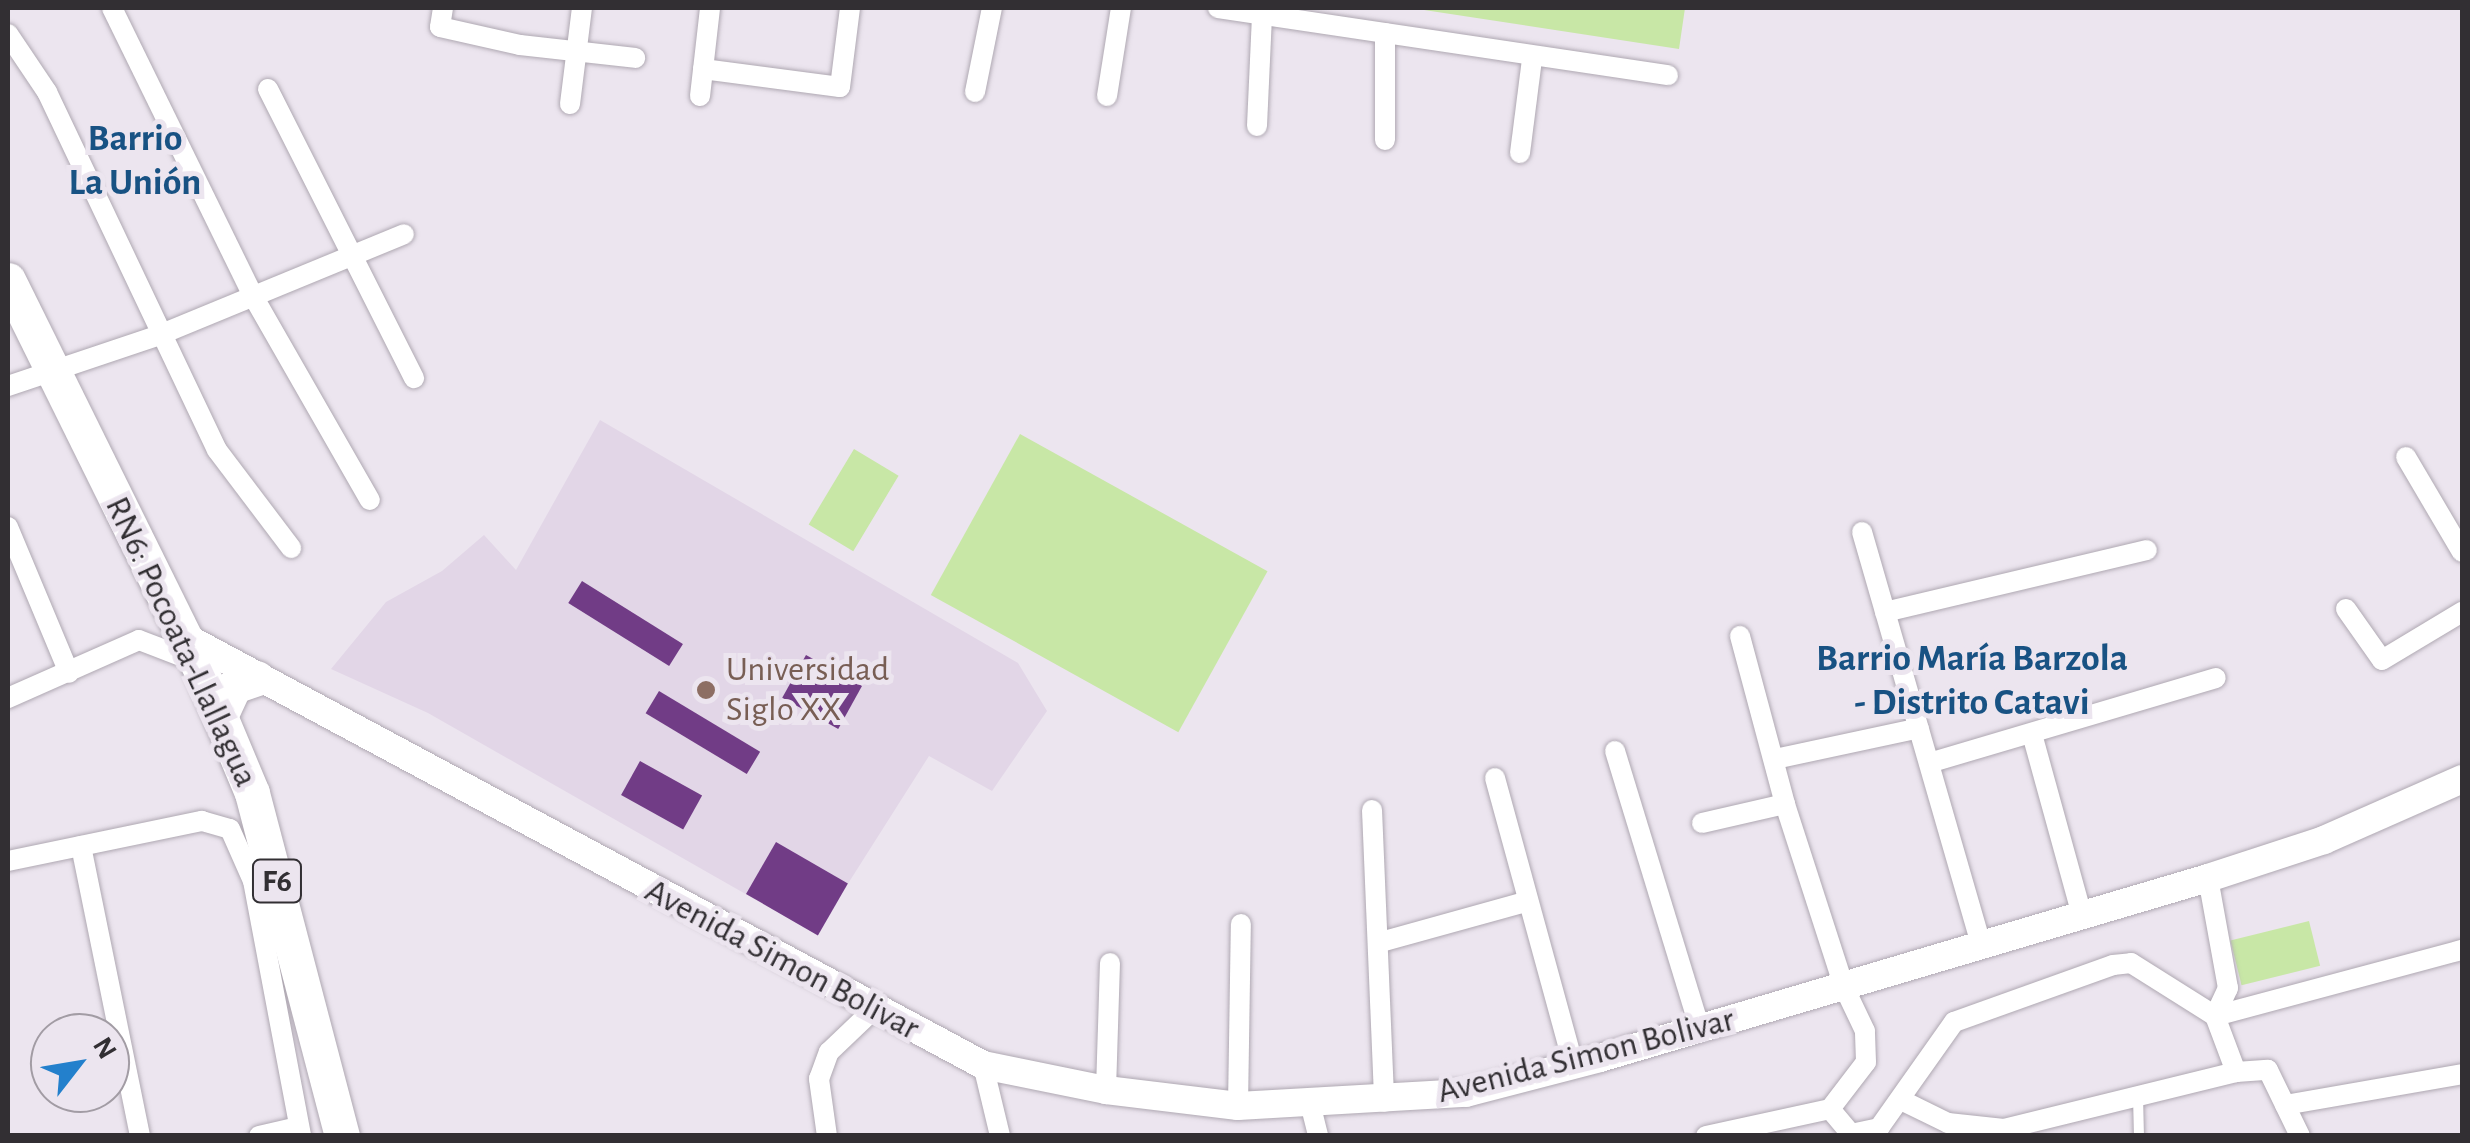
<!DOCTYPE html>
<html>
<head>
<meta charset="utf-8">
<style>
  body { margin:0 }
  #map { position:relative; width:2470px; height:1143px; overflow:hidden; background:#ece5ef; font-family:"Alegreya Sans",sans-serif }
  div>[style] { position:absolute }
  .built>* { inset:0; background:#e2d6e7 }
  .green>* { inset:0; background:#c8e7a6; transform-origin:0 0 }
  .building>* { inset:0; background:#713c86; transform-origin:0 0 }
  .roads { filter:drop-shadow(0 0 2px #afa8b2) drop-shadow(0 0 2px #afa8b2) }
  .lane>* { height:10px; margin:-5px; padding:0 5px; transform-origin:5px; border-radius:5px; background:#fff }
  .street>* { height:20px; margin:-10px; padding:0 10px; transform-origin:10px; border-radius:10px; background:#fff }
  .secondary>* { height:28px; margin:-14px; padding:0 14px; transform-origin:14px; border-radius:14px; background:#fff }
  .highway>* { height:35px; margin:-17.5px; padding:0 17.5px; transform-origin:17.5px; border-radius:17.5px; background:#fff }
  .dots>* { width:28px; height:28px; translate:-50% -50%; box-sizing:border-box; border:5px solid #ece5ef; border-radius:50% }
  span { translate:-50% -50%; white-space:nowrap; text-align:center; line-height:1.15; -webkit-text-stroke:10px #ece5ef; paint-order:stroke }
  .shield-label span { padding:2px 8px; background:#ece5ef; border:2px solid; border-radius:8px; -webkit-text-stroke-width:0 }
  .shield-label { font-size:32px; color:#322f33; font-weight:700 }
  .street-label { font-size:35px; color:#322f33 }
  .education-label { font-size:35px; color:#785e54 }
  .left { translate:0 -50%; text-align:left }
  .neighbourhood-label { font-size:38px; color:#185283; font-weight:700 }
  .frame { position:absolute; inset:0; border:10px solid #322f33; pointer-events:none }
  .north { position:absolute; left:30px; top:1013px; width:100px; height:100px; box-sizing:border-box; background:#ece5ef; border:2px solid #a29ca4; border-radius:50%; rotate:59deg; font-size:28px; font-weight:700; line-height:40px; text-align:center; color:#322f33 }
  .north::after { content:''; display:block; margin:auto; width:35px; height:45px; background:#2380cc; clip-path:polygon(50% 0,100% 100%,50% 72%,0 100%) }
</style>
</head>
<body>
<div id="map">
  <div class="built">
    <div style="clip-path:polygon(600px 420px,1018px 663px,1047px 711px,992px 791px,929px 756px,816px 934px,428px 713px,331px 669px,386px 602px,442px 571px,484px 535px,516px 570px)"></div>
  </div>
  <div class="green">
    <div style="clip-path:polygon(1411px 8px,1685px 8px,1679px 49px)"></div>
    <div style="left:1020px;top:434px;width:283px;height:184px;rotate:29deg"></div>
    <div style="left:854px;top:449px;width:52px;height:88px;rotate:31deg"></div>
    <div style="left:2309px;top:921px;width:46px;height:81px;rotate:76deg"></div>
  </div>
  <div class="building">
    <div style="left:582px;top:581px;width:119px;height:26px;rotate:32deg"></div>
    <div style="left:806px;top:655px;width:64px;height:49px;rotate:29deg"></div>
    <div style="left:659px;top:691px;width:118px;height:26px;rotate:31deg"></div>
    <div style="left:640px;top:761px;width:71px;height:39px;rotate:29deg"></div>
    <div style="left:776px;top:842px;width:83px;height:60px;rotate:30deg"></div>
  </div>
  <div class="roads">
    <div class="lane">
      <div style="left:2138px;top:1096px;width:40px;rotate:88.6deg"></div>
    </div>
    <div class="street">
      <div style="left:112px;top:8px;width:321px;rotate:63.9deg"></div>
      <div style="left:253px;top:296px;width:235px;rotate:60.2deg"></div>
      <div style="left:443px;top:8px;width:19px;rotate:99deg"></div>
      <div style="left:440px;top:27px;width:82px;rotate:12.7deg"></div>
      <div style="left:520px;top:45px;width:116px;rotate:6.4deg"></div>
      <div style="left:1218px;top:8px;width:455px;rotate:8.5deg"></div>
      <div style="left:8px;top:34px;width:70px;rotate:56.1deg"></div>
      <div style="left:47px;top:92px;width:396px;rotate:64.6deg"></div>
      <div style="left:217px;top:450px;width:123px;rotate:52.9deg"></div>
      <div style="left:703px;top:69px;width:138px;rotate:7.5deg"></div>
      <div style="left:840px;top:87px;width:80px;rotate:-82.8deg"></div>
      <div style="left:268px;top:89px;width:324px;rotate:63.2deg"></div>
      <div style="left:975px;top:92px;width:86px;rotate:-78.6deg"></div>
      <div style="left:700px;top:96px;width:89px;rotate:-83.5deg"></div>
      <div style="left:1107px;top:96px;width:89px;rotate:-81deg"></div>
      <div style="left:570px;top:104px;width:97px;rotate:-82.9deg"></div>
      <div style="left:1257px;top:126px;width:112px;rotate:-87.4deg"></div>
      <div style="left:1385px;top:140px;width:107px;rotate:-90deg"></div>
      <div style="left:1520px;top:153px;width:95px;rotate:-82.7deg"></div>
      <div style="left:8px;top:386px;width:157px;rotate:-18.6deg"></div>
      <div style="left:157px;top:336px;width:267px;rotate:-22.4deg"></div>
      <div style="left:2406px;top:457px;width:110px;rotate:59.5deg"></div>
      <div style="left:8px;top:527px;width:158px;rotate:67.3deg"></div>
      <div style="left:1862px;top:532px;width:429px;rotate:73.9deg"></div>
      <div style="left:2346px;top:609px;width:62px;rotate:54.8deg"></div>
      <div style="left:2382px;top:660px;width:93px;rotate:-31deg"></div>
      <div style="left:1885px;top:612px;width:269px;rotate:-13.3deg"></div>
      <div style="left:8px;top:698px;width:143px;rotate:-23.9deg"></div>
      <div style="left:139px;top:640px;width:59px;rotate:20.9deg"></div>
      <div style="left:2032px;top:734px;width:188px;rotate:74.6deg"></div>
      <div style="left:1615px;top:751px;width:291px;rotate:73deg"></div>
      <div style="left:1775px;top:759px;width:147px;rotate:-12.1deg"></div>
      <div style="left:1929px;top:763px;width:299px;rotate:-16.5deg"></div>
      <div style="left:1495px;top:778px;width:296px;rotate:74.7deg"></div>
      <div style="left:1372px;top:810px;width:292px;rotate:87.6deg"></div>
      <div style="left:1702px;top:823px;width:85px;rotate:-12.9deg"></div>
      <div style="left:81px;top:846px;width:296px;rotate:78.5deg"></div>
      <div style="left:8px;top:861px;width:198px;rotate:-11.7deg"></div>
      <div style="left:202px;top:821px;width:29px;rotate:16deg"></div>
      <div style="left:230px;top:829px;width:57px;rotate:66.1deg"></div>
      <div style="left:253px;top:881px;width:259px;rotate:79.3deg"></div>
      <div style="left:2208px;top:878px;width:112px;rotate:79.7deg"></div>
      <div style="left:2228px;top:988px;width:31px;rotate:115deg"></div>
      <div style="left:2215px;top:1016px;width:60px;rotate:69.4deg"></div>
      <div style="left:1381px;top:942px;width:149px;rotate:-15.5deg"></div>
      <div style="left:983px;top:1065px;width:73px;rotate:76.5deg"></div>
      <div style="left:1106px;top:1090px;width:127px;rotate:-88.2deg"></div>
      <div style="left:1901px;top:1100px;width:52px;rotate:26.1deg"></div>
      <div style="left:1948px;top:1123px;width:56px;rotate:6.1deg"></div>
      <div style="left:2004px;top:1129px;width:239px;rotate:-13.8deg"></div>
      <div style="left:2236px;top:1072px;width:32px;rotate:-4deg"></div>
      <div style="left:2268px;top:1070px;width:73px;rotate:64.1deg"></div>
      <div style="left:2285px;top:1105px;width:180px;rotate:-9.9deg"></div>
      <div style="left:1238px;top:1106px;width:182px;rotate:-89.1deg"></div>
      <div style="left:1311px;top:1107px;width:30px;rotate:76deg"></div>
      <div style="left:1830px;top:1109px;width:33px;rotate:50deg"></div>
      <div style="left:1851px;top:1134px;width:29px;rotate:-12deg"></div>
      <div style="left:1879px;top:1128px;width:130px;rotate:-54.7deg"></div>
      <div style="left:1954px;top:1022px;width:169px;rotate:-19.7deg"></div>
      <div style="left:2113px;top:965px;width:18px;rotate:-6deg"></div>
      <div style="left:2131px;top:963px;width:99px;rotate:32.2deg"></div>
      <div style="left:2215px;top:1016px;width:256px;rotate:-15deg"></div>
      <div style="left:259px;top:1136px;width:40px;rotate:-13deg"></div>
      <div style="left:827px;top:1136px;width:58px;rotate:-98deg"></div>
      <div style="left:819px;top:1079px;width:29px;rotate:-70deg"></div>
      <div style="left:829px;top:1052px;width:62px;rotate:-43.7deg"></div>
      <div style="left:1706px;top:1136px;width:127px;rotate:-12.3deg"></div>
      <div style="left:1830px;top:1109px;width:59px;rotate:-52.5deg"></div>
      <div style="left:1866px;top:1062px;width:31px;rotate:-92deg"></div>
      <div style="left:1865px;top:1031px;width:49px;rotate:-115.5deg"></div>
      <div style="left:1844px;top:987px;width:192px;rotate:-107.9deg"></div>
      <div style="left:1785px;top:804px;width:174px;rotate:-105deg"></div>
    </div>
    <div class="secondary">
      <div style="left:183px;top:636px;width:908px;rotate:28.2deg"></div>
      <div style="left:983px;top:1065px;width:126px;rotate:11.5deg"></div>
      <div style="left:1106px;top:1090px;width:133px;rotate:6.9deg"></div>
      <div style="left:1238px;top:1106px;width:228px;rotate:-3.3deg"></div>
      <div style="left:1466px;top:1093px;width:138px;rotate:-14.6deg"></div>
      <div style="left:1600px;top:1058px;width:634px;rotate:-16.49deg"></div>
      <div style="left:2208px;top:878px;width:122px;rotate:-18.1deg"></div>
      <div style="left:2324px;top:840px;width:151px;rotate:-23.8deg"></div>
    </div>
    <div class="highway">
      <div style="left:8px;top:280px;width:436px;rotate:63.7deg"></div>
      <div style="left:201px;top:671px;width:132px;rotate:67.3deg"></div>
      <div style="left:252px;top:793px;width:355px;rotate:75.3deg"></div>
      <div style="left:221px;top:714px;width:31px;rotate:-65deg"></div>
      <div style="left:234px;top:686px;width:24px;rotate:-19deg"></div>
    </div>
  </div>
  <div class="dots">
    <div style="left:706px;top:690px;background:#8d6e63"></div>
  </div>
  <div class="shield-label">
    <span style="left:277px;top:881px">F6</span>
  </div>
  <div class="street-label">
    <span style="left:181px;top:642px;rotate:65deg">RN6: Pocoata-Llallagua</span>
    <span style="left:782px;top:960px;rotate:28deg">Avenida Simon Bolivar</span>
    <span style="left:1586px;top:1056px;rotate:-14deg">Avenida Simon Bolivar</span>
  </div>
  <div class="education-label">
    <span class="left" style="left:726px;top:690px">Universidad<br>Siglo XX</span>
  </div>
  <div class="neighbourhood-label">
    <span style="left:135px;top:162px">Barrio<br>La Unión</span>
    <span style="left:1972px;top:682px">Barrio María Barzola<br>- Distrito Catavi</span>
  </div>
  <div class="frame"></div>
  <div class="north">N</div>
</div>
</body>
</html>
